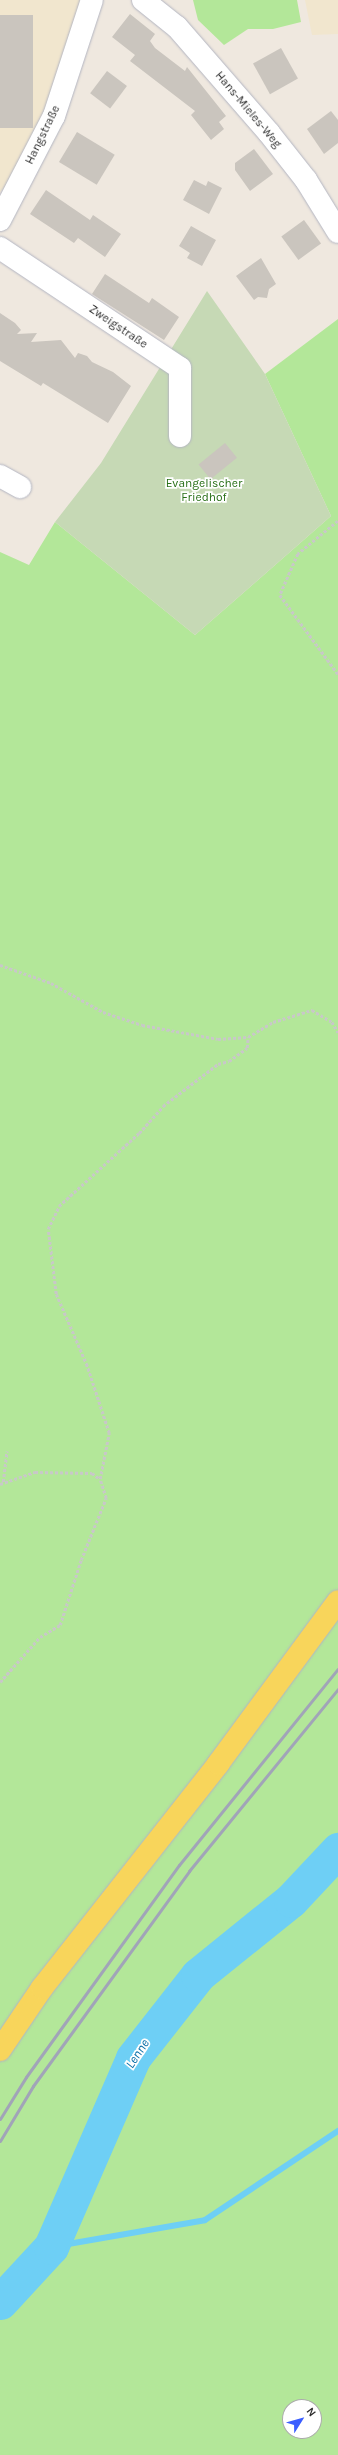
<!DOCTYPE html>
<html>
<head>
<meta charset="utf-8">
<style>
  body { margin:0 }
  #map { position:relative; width:338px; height:2455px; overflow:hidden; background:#efe8df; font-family:Karla,sans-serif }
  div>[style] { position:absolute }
  .education>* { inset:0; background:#f1e6ce }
  .green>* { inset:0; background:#b3e799 }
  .cemetery>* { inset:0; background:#c6d9b5 }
  .stream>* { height:6px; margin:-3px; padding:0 3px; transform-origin:3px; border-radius:3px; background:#6ecff5 }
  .river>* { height:35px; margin:-17.5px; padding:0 17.5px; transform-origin:17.5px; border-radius:17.5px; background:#6ecff5 }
  .building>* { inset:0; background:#cac5be; transform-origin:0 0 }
  .path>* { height:2.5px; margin-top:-1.25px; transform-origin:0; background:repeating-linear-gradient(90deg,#c8c8c8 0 3px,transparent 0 5px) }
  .roads { filter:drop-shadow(0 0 1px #b3b5c1) drop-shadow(0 0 1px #b3b5c1) }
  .minor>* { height:22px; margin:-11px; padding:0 11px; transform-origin:11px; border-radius:11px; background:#fff }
  .major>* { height:22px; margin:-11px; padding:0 11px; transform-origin:11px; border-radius:11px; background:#f8d55b }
  .rail>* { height:3px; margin:-1.5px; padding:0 1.5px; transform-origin:1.5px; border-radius:1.5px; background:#a1a4b8 }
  span { translate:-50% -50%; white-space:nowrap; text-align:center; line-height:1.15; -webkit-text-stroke:3.5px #fff; paint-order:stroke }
  .street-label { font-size:12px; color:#2d2d2d }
  .park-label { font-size:12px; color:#286f17 }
  .water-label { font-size:13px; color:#076ea7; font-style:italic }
  .north { position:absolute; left:282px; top:2399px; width:40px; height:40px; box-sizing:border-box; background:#fff; border:1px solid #ababab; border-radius:50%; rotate:53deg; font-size:11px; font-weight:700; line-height:16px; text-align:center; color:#2d2d2d }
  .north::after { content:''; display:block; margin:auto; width:14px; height:18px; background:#3b5eff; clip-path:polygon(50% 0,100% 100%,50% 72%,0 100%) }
</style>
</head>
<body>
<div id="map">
  <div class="education">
    <div style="clip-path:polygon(0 0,85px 0,27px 163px,0 192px)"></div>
    <div style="clip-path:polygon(305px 0,338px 0,338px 34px,312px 35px)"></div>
  </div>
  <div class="green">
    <div style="clip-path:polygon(193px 0,297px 0,301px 22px,273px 29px,248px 29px,224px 45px,198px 20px)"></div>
    <div style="clip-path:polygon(evenodd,338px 319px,338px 2455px,0 2455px,0 552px,29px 565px,55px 522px,195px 635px,331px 516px,265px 374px,338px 319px,290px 2407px,314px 2407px,314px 2431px,290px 2431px,290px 2407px)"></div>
  </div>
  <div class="cemetery">
    <div style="clip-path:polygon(207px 291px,265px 374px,331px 516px,195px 635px,55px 522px,101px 463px)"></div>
  </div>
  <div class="stream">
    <div style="left:51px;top:2247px;width:156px;rotate:-9.9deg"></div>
    <div style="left:205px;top:2220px;width:160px;rotate:-33.8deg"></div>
  </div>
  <div class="river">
    <div style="left:0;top:2302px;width:75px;rotate:-47.2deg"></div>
    <div style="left:51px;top:2247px;width:206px;rotate:-66.5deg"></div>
    <div style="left:133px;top:2058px;width:105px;rotate:-51.9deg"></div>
    <div style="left:198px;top:1975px;width:119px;rotate:-38.9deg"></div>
    <div style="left:291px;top:1900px;width:69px;rotate:-46.8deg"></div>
  </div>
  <div class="building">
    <div style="clip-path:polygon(130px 14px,155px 34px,150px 41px,155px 48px,185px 71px,187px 67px,226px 116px,219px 122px,224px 129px,211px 140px,191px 115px,195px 111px,130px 61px,135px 55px,112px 37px)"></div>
    <div style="left:0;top:15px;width:33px;height:113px"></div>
    <div style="left:281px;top:48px;width:35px;height:32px;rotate:61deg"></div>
    <div style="left:107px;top:71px;width:25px;height:28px;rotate:37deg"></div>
    <div style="clip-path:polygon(331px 111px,338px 120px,338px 143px,324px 154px,307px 129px)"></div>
    <div style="left:77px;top:132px;width:44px;height:35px;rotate:31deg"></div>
    <div style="clip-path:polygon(254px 149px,273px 174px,250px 191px,235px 170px,235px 163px)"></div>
    <div style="clip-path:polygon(194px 180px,206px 186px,208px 181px,222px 188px,209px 214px,183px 200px)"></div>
    <div style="clip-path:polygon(46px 190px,90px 220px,93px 215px,121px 234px,105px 257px,78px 238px,74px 243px,30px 214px)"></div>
    <div style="left:304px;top:220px;width:29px;height:28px;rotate:54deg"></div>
    <div style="clip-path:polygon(191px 226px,216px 240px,202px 266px,187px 258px,190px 253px,179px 246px)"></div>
    <div style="clip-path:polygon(261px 258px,276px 284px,269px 289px,267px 298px,258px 297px,254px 300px,236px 276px)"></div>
    <div style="clip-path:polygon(105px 274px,149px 303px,152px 298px,179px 317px,164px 340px,92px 294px)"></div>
    <div style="clip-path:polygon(0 313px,15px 323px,21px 330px,17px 334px,37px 333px,31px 342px,61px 340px,75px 358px,78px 353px,87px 356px,92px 362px,113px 372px,131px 386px,108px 423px,43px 383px,41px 386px,0 361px)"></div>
    <div style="left:225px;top:443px;width:19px;height:34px;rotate:51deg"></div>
  </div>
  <div class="path">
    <div style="left:338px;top:521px;width:52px;rotate:140.5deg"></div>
    <div style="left:298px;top:554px;width:45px;rotate:113.7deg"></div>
    <div style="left:280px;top:595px;width:98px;rotate:53.7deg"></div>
    <div style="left:0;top:965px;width:54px;rotate:19.4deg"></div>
    <div style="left:51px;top:983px;width:60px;rotate:29.1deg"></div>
    <div style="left:103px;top:1012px;width:41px;rotate:18.4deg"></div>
    <div style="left:142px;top:1025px;width:77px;rotate:10.4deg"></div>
    <div style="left:218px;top:1039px;width:30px;rotate:-4deg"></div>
    <div style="left:3px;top:1482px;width:31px;rotate:-83deg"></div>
    <div style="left:0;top:1484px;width:37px;rotate:-19deg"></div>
    <div style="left:35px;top:1472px;width:57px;rotate:1deg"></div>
    <div style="left:92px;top:1473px;width:10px;rotate:37deg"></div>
    <div style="left:0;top:1682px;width:60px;rotate:-48.4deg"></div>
    <div style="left:40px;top:1637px;width:23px;rotate:-31deg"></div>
    <div style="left:60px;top:1625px;width:68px;rotate:-72.1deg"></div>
    <div style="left:81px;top:1560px;width:67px;rotate:-68deg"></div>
    <div style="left:106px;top:1498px;width:20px;rotate:-108deg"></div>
    <div style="left:100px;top:1479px;width:47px;rotate:-78.9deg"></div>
    <div style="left:109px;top:1433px;width:71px;rotate:-108.2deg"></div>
    <div style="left:87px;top:1366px;width:78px;rotate:-113.3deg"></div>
    <div style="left:56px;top:1294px;width:65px;rotate:-97deg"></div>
    <div style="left:48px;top:1229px;width:25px;rotate:-64deg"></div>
    <div style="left:59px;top:1206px;width:108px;rotate:-42.4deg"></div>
    <div style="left:139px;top:1133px;width:36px;rotate:-48deg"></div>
    <div style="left:163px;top:1106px;width:69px;rotate:-37.4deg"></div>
    <div style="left:218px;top:1064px;width:11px;rotate:-15deg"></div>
    <div style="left:229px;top:1061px;width:22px;rotate:-36deg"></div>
    <div style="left:247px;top:1048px;width:11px;rotate:-85deg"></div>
    <div style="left:248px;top:1037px;width:29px;rotate:-31deg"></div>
    <div style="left:273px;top:1022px;width:41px;rotate:-17.1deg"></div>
    <div style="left:312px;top:1010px;width:23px;rotate:31deg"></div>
    <div style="left:332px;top:1022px;width:12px;rotate:59deg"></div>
  </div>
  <div class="roads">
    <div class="minor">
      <div style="left:143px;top:0;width:43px;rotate:38.5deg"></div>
      <div style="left:177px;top:27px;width:140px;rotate:49deg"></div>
      <div style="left:269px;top:133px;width:60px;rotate:51.8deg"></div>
      <div style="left:306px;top:180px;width:61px;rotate:58.4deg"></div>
      <div style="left:0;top:220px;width:117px;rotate:-62.6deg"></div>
      <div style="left:54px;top:116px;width:122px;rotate:-71.9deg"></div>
      <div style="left:0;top:248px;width:216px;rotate:33.7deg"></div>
      <div style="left:180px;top:368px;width:68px;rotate:90deg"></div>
      <div style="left:0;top:476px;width:23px;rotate:29deg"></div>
    </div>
    <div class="major">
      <div style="left:0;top:2050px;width:75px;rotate:-55.9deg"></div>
      <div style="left:42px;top:1988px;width:285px;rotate:-51.8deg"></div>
      <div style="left:218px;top:1764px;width:202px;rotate:-53.6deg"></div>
    </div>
  </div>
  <div class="rail">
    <div style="left:0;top:2119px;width:49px;rotate:-58.2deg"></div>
    <div style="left:26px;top:2077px;width:261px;rotate:-54.2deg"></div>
    <div style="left:179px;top:1865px;width:252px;rotate:-51deg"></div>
    <div style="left:0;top:2141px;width:64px;rotate:-59deg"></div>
    <div style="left:33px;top:2086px;width:266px;rotate:-54deg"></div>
    <div style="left:189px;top:1871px;width:235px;rotate:-50.7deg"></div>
  </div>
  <div class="street-label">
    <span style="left:248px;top:110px;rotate:50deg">Hans-Mieles-Weg</span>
    <span style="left:43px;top:135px;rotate:-64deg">Hangstraße</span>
    <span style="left:118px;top:327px;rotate:34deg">Zweigstraße</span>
  </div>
  <div class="park-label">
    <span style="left:204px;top:491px">Evangelischer<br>Friedhof</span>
  </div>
  <div class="water-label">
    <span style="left:138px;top:2054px;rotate:-57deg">Lenne</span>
  </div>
  <div class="north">N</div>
</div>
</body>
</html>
